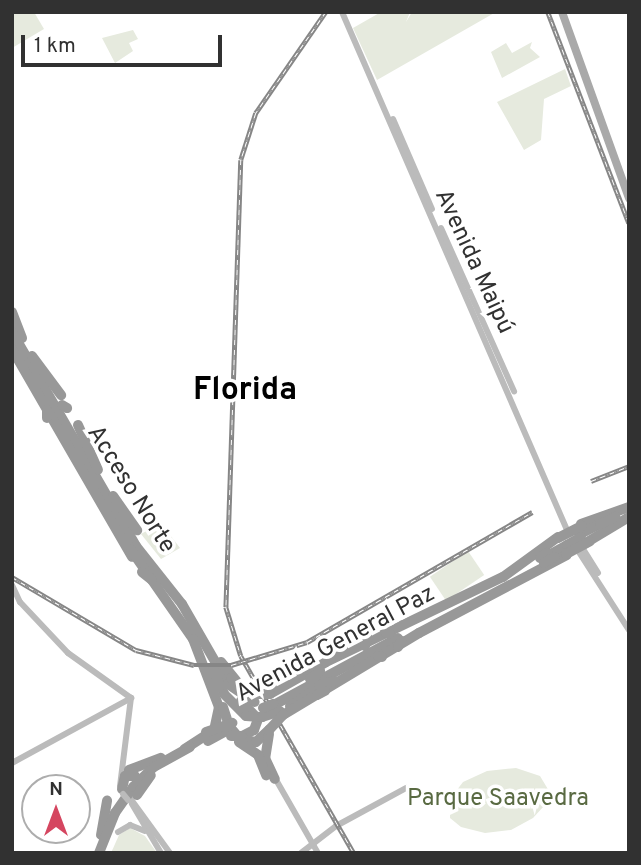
<!DOCTYPE html>
<html>
<head>
<meta charset="utf-8">
<style>
  body { margin:0 }
  #map { position:relative; width:641px; height:865px; overflow:hidden; background:#fff; font-family:Overpass,sans-serif }
  div>[style] { position:absolute }
  .green>* { inset:0; background:#e6eade; transform-origin:0 0 }
  .secondary>* { height:6px; margin:-3px; padding:0 3px; transform-origin:3px; border-radius:3px; background:#bbb }
  .primary>* { height:8px; margin:-4px; padding:0 4px; transform-origin:4px; border-radius:4px; background:#a9a9a9 }
  .motorway>* { height:10px; margin:-5px; padding:0 5px; transform-origin:5px; border-radius:5px; background:#989898 }
  .rail>* { height:4.5px; margin-top:-2.25px; transform-origin:0; background:repeating-linear-gradient(90deg,#fff 0 5px,#868686 0 10px); box-sizing:border-box; border-block:2px solid #868686 }
  .secondary-bridge>* { height:6px; margin:-3px; padding:0 3px; transform-origin:3px; border-radius:3px; background:#bbb }
  .motorway-bridge>* { height:10px; margin:-5px; padding:0 5px; transform-origin:5px; border-radius:5px; background:#989898 }
  span { translate:-50% -50%; white-space:nowrap; text-align:center; line-height:1.15; -webkit-text-stroke:7px #fff; paint-order:stroke }
  .street-label { font-size:24px; color:#313131 }
  .park-label { font-size:24px; color:#596a42 }
  .district-label { font-size:32px; color:#000; font-weight:700 }
  .frame { position:absolute; inset:0; border:14px solid #313131; pointer-events:none }
  .north { position:absolute; left:21px; top:774px; width:70px; height:70px; box-sizing:border-box; background:#fff; border:2px solid #adadad; border-radius:50%; rotate:0deg; font-size:19px; font-weight:700; line-height:28px; text-align:center; color:#313131 }
  .north::after { content:''; display:block; margin:auto; width:24px; height:32px; background:#d54660; clip-path:polygon(50% 0,100% 100%,50% 72%,0 100%) }
  .scale { position:absolute; left:21px; top:35px; width:201px; height:32px; box-sizing:border-box; border:4px solid #313131; border-top:0; padding-left:9px; font-size:21px; line-height:24px; white-space:nowrap; color:#313131; -webkit-text-stroke:5px #fff; paint-order:stroke }
</style>
</head>
<body>
<div id="map">
  <div class="green">
    <div style="clip-path:polygon(12px 12px,34px 12px,44px 29px,12px 48px)"></div>
    <div style="clip-path:polygon(381px 12px,410px 12px,406px 22px,412px 12px,496px 12px,377px 80px,353px 28px)"></div>
    <div style="clip-path:polygon(133px 30px,138px 39px,129px 43px,133px 51px,115px 63px,102px 38px)"></div>
    <div style="clip-path:polygon(532px 42px,530px 48px,540px 57px,502px 78px,491px 52px,506px 43px,512px 53px)"></div>
    <div style="clip-path:polygon(565px 69px,571px 86px,544px 99px,541px 140px,524px 150px,497px 102px)"></div>
    <div style="clip-path:polygon(161px 523px,180px 548px,161px 559px,141px 534px)"></div>
    <div style="left:468px;top:551px;width:29px;height:46px;rotate:56deg"></div>
    <div style="clip-path:polygon(516px 768px,540px 776px,549px 791px,544px 806px,533px 818px,511px 830px,485px 833px,461px 827px,450px 818px,450px 799px,463px 782px,487px 771px)"></div>
    <div style="clip-path:polygon(130px 828px,145px 836px,157px 853px,111px 853px,119px 835px)"></div>
  </div>
  <div class="secondary">
    <div style="left:342px;top:12px;width:565px;rotate:66.52deg"></div>
    <div style="left:393px;top:119px;width:98px;rotate:66.6deg"></div>
    <div style="left:441px;top:228px;width:179px;rotate:65.9deg"></div>
    <div style="left:580px;top:544px;width:34px;rotate:58deg"></div>
    <div style="left:575px;top:546px;width:100px;rotate:57.3deg"></div>
    <div style="left:12px;top:585px;width:19px;rotate:65deg"></div>
    <div style="left:20px;top:602px;width:70px;rotate:46.7deg"></div>
    <div style="left:68px;top:653px;width:77px;rotate:35.5deg"></div>
    <div style="left:12px;top:763px;width:136px;rotate:-28.6deg"></div>
    <div style="left:275px;top:778px;width:86px;rotate:60.2deg"></div>
    <div style="left:120px;top:786px;width:89px;rotate:-82.9deg"></div>
    <div style="left:130px;top:798px;width:68px;rotate:54deg"></div>
    <div style="left:132px;top:804px;width:57px;rotate:59.4deg"></div>
    <div style="left:118px;top:832px;width:14px;rotate:-30deg"></div>
    <div style="left:130px;top:825px;width:16px;rotate:22deg"></div>
    <div style="left:301px;top:853px;width:44px;rotate:-37.6deg"></div>
    <div style="left:336px;top:826px;width:80px;rotate:-28.5deg"></div>
  </div>
  <div class="primary">
    <div style="left:562px;top:12px;width:198px;rotate:70.2deg"></div>
  </div>
  <div class="motorway">
    <div style="left:12px;top:312px;width:28px;rotate:69deg"></div>
    <div style="left:12px;top:332px;width:247px;rotate:59.9deg"></div>
    <div style="left:136px;top:546px;width:74px;rotate:51.6deg"></div>
    <div style="left:182px;top:604px;width:92px;rotate:60.1deg"></div>
    <div style="left:228px;top:684px;width:32px;rotate:34deg"></div>
    <div style="left:12px;top:349px;width:240px;rotate:60deg"></div>
    <div style="left:32px;top:356px;width:49px;rotate:53.4deg"></div>
    <div style="left:78px;top:425px;width:49px;rotate:66deg"></div>
    <div style="left:113px;top:496px;width:42px;rotate:54.8deg"></div>
    <div style="left:581px;top:524px;width:51px;rotate:-19.5deg"></div>
    <div style="left:580px;top:534px;width:22px;rotate:-27deg"></div>
    <div style="left:584px;top:544px;width:52px;rotate:-31deg"></div>
    <div style="left:131px;top:550px;width:108px;rotate:55.1deg"></div>
    <div style="left:193px;top:639px;width:73px;rotate:69.1deg"></div>
    <div style="left:219px;top:707px;width:24px;rotate:102deg"></div>
    <div style="left:214px;top:730px;width:35px;rotate:147deg"></div>
    <div style="left:549px;top:555px;width:21px;rotate:-29deg"></div>
    <div style="left:221px;top:662px;width:27px;rotate:51deg"></div>
    <div style="left:213px;top:669px;width:27px;rotate:66deg"></div>
    <div style="left:270px;top:694px;width:64px;rotate:-29.7deg"></div>
    <div style="left:326px;top:662px;width:196px;rotate:-25.7deg"></div>
    <div style="left:503px;top:577px;width:68px;rotate:-36deg"></div>
    <div style="left:241px;top:701px;width:25px;rotate:47deg"></div>
    <div style="left:258px;top:719px;width:12px;rotate:110deg"></div>
    <div style="left:254px;top:730px;width:13px;rotate:153deg"></div>
    <div style="left:272px;top:706px;width:143px;rotate:-28.4deg"></div>
    <div style="left:290px;top:706px;width:38px;rotate:-32deg"></div>
    <div style="left:223px;top:707px;width:20px;rotate:72deg"></div>
    <div style="left:229px;top:726px;width:17px;rotate:50deg"></div>
    <div style="left:240px;top:739px;width:16px;rotate:11deg"></div>
    <div style="left:256px;top:742px;width:18px;rotate:-43deg"></div>
    <div style="left:283px;top:715px;width:159px;rotate:-31.1deg"></div>
    <div style="left:419px;top:633px;width:167px;rotate:-27.8deg"></div>
    <div style="left:269px;top:734px;width:24px;rotate:99deg"></div>
    <div style="left:265px;top:758px;width:23px;rotate:65deg"></div>
    <div style="left:208px;top:741px;width:21px;rotate:-29deg"></div>
    <div style="left:239px;top:742px;width:23px;rotate:34deg"></div>
    <div style="left:258px;top:755px;width:22px;rotate:68deg"></div>
    <div style="left:129px;top:770px;width:34px;rotate:-21deg"></div>
    <div style="left:122px;top:789px;width:13px;rotate:-77deg"></div>
    <div style="left:125px;top:776px;width:10px"></div>
    <div style="left:101px;top:835px;width:35px;rotate:-80deg"></div>
    <div style="left:99px;top:853px;width:43px;rotate:-68.2deg"></div>
    <div style="left:115px;top:813px;width:32px;rotate:-55deg"></div>
    <div style="left:133px;top:787px;width:29px;rotate:-44deg"></div>
    <div style="left:154px;top:767px;width:41px;rotate:-29.1deg"></div>
  </div>
  <div class="rail">
    <div style="left:326px;top:12px;width:123px;rotate:124.7deg"></div>
    <div style="left:256px;top:113px;width:49px;rotate:107.7deg"></div>
    <div style="left:241px;top:160px;width:447px;rotate:91.9deg"></div>
    <div style="left:226px;top:607px;width:51px;rotate:73deg"></div>
    <div style="left:241px;top:656px;width:227px;rotate:60.2deg"></div>
    <div style="left:548px;top:12px;width:226px;rotate:69deg"></div>
    <div style="left:591px;top:481px;width:41px;rotate:-21.5deg"></div>
    <div style="left:12px;top:577px;width:144px;rotate:30.5deg"></div>
    <div style="left:136px;top:650px;width:60px;rotate:14.5deg"></div>
    <div style="left:194px;top:665px;width:37px"></div>
    <div style="left:231px;top:665px;width:79px;rotate:-16.8deg"></div>
    <div style="left:307px;top:642px;width:260px;rotate:-30deg"></div>
  </div>
  <div class="secondary-bridge">
    <div style="left:123px;top:794px;width:8px;rotate:50deg"></div>
  </div>
  <div class="motorway-bridge">
    <div style="left:62px;top:405px;width:6px;rotate:31deg"></div>
    <div style="left:47px;top:418px;width:8px;rotate:-90deg"></div>
    <div style="left:600px;top:524px;width:17px;rotate:-25deg"></div>
    <div style="left:558px;top:538px;width:27px;rotate:-27deg"></div>
    <div style="left:567px;top:545px;width:16px;rotate:-30deg"></div>
    <div style="left:566px;top:554px;width:27px;rotate:-28deg"></div>
    <div style="left:540px;top:558px;width:9px;rotate:-36deg"></div>
    <div style="left:544px;top:563px;width:12px;rotate:-31deg"></div>
    <div style="left:142px;top:572px;width:13px;rotate:39deg"></div>
    <div style="left:386px;top:633px;width:4px;rotate:14deg"></div>
    <div style="left:365px;top:646px;width:5px;rotate:-68deg"></div>
    <div style="left:398px;top:647px;width:7px;rotate:-63deg"></div>
    <div style="left:378px;top:656px;width:4px;rotate:14deg"></div>
    <div style="left:231px;top:678px;width:24px;rotate:42deg"></div>
    <div style="left:249px;top:694px;width:21px"></div>
    <div style="left:310px;top:679px;width:13px;rotate:-39deg"></div>
    <div style="left:319px;top:685px;width:16px;rotate:-14deg"></div>
    <div style="left:224px;top:694px;width:31px;rotate:45deg"></div>
    <div style="left:246px;top:716px;width:16px;rotate:4deg"></div>
    <div style="left:262px;top:717px;width:19px;rotate:-18deg"></div>
    <div style="left:317px;top:695px;width:9px;rotate:-27deg"></div>
    <div style="left:263px;top:708px;width:11px;rotate:-22deg"></div>
    <div style="left:269px;top:730px;width:21px;rotate:-47deg"></div>
    <div style="left:206px;top:732px;width:28px;rotate:-19deg"></div>
    <div style="left:231px;top:736px;width:11px"></div>
    <div style="left:137px;top:795px;width:24px;rotate:-55deg"></div>
  </div>
  <div class="street-label">
    <span style="left:473px;top:262px;rotate:65deg">Avenida Maipú</span>
    <span style="left:130px;top:490px;rotate:58deg">Acceso Norte</span>
    <span style="left:336px;top:645px;rotate:-28deg">Avenida General Paz</span>
  </div>
  <div class="park-label">
    <span style="left:498px;top:800px">Parque Saavedra</span>
  </div>
  <div class="district-label">
    <span style="left:245px;top:391px">Florida</span>
  </div>
  <div class="frame"></div>
  <div class="north">N</div>
  <div class="scale">1 km</div>
</div>
</body>
</html>
